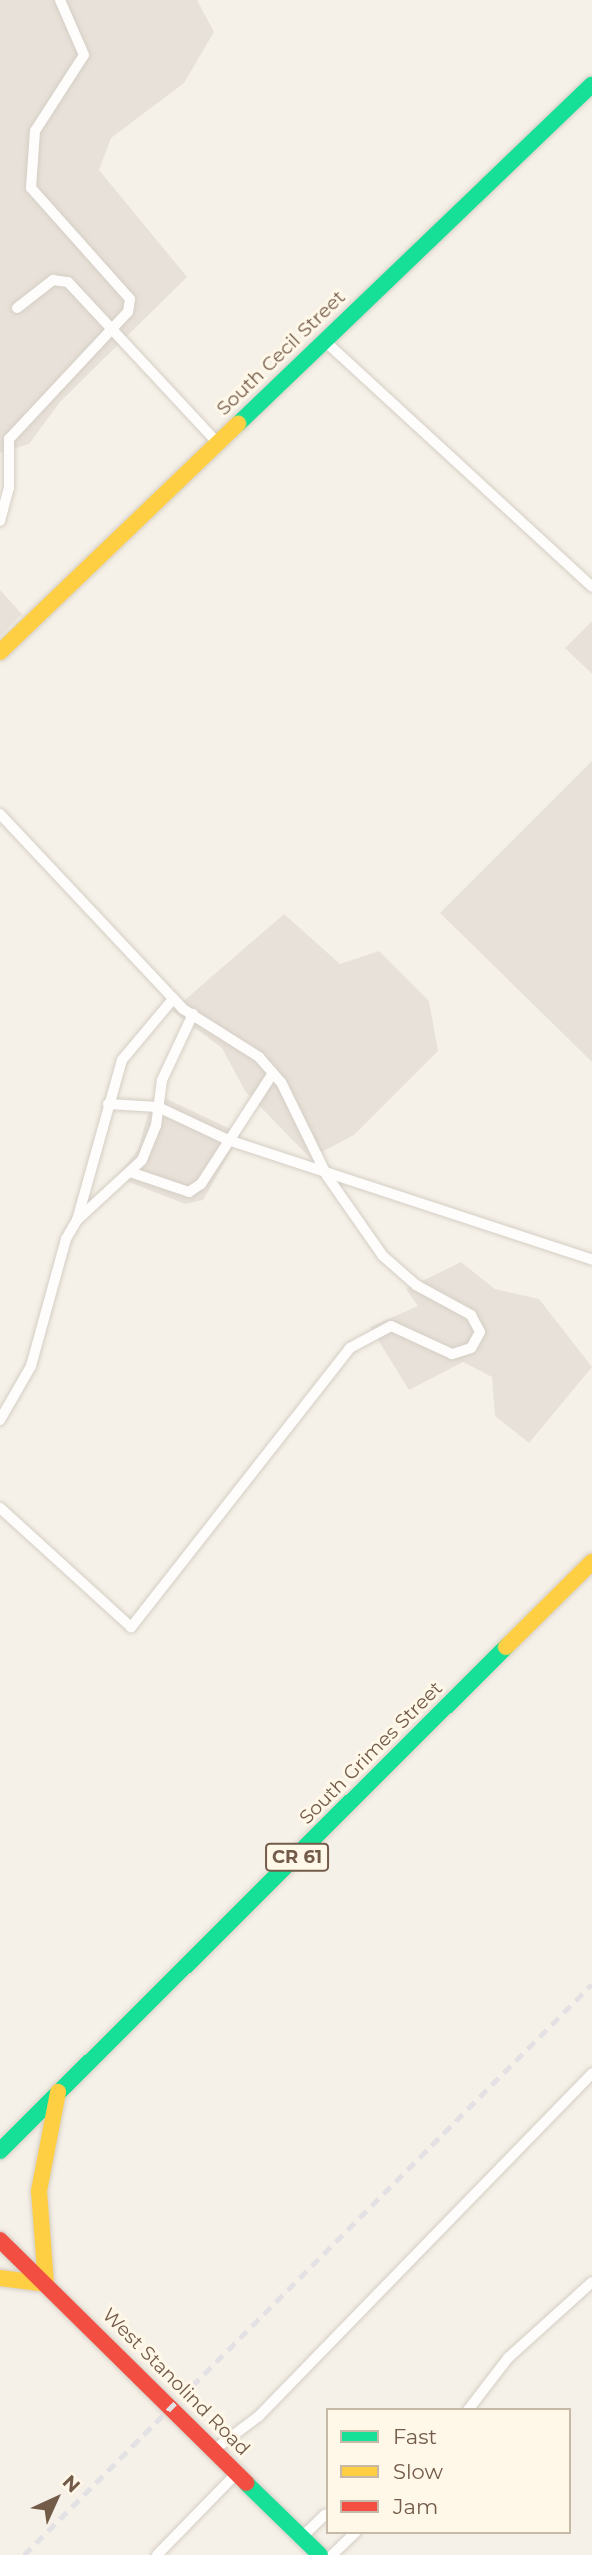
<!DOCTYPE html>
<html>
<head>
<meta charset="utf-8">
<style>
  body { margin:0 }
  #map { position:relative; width:592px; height:2555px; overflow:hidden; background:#f6f1e8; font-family:Montserrat,sans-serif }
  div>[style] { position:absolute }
  .industrial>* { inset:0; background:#e8e1d9 }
  .roads { filter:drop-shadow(0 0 2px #d4cec5) drop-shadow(0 0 2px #d4cec5) }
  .lane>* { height:10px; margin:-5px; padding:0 5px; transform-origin:5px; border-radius:5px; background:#fefdfc }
  .fast>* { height:16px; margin:-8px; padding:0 8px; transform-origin:8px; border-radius:8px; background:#16e098 }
  .slow>* { height:16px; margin:-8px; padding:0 8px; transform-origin:8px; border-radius:8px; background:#ffcf43 }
  .jam>* { height:16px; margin:-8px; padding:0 8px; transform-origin:8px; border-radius:8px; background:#f24e42 }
  .rail>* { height:5px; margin-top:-2.5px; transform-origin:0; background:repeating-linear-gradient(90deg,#e4e1e4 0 10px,transparent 0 17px) }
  span { translate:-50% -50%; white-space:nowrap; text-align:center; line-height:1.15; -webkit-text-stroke:6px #fff7e8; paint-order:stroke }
  .shield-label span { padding:2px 5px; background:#fff7e8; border:2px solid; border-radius:5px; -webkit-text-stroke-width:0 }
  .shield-label { font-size:18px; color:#735b49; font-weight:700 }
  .street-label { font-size:19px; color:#735b49 }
  .legend { position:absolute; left:326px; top:2408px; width:245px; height:126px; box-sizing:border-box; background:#fff7e8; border:2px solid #c7b9a8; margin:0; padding:9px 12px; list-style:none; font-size:21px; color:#735b49 }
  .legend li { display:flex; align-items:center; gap:14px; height:35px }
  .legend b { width:35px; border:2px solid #c7b9a8 }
  .north { position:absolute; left:21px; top:2464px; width:70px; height:70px; -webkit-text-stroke:5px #fff7e8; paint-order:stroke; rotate:45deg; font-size:19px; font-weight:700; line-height:28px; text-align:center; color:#735b49 }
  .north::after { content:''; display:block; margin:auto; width:24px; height:32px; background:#735b49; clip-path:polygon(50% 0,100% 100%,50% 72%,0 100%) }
</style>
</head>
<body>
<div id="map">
  <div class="industrial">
    <div style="clip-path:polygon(0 0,197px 0,214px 32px,184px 83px,111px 138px,99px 170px,187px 277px,60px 402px,29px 444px,0 453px)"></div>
    <div style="clip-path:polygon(0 590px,22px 614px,0 636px)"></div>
    <div style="clip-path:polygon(592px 621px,592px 674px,565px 648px)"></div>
    <div style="clip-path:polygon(592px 761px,592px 1062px,440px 913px)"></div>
    <div style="clip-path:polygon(284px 914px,340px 964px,379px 951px,429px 1001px,438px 1051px,354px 1135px,310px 1158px,245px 1091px,222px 1048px,172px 1011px)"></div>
    <div style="clip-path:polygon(167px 1099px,241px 1134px,203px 1200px,185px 1204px,116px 1177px,138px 1150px,148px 1114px)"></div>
    <div style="clip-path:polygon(461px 1262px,495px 1289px,539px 1299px,592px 1367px,529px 1443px,495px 1416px,492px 1377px,463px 1362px,409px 1390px,370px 1327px,418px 1306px,406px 1289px)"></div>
  </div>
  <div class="roads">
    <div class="lane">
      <div style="left:17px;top:308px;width:46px;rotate:-37.9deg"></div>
      <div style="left:53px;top:280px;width:15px;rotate:8deg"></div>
      <div style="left:68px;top:282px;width:217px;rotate:47.1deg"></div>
      <div style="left:327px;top:343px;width:360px;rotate:42.6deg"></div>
      <div style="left:0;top:521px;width:34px;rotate:-75deg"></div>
      <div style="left:9px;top:488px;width:49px;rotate:-90deg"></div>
      <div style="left:9px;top:439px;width:174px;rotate:-46.9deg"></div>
      <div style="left:128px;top:312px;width:13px;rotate:-81deg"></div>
      <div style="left:130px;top:299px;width:149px;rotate:-131.7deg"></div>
      <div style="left:31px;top:188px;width:57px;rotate:-86deg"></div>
      <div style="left:35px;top:131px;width:90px;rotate:-57.2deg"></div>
      <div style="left:84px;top:55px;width:60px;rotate:-113.6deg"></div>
      <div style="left:0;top:814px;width:267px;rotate:46.8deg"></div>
      <div style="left:183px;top:1009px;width:90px;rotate:32.3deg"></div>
      <div style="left:259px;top:1057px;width:33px;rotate:49deg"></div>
      <div style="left:281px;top:1082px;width:105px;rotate:63.9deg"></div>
      <div style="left:327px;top:1176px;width:98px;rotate:55deg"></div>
      <div style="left:383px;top:1256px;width:44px;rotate:41.3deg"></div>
      <div style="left:416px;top:1285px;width:63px;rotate:28.6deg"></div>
      <div style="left:471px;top:1315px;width:19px;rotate:62deg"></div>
      <div style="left:480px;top:1332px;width:18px;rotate:119deg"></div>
      <div style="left:471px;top:1348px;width:20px;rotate:162deg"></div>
      <div style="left:452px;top:1354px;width:67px;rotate:-155.3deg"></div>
      <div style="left:391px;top:1326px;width:47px;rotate:151.8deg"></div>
      <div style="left:350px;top:1348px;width:355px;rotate:128.1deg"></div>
      <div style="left:131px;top:1627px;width:177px;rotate:-137.7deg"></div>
      <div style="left:108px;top:1104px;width:50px;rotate:3.4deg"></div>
      <div style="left:158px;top:1107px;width:77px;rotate:25.2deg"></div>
      <div style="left:228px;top:1140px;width:383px;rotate:18.2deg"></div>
      <div style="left:130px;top:1172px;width:62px;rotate:18.7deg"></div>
      <div style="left:189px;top:1192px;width:14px;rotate:-34deg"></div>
      <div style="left:201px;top:1184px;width:132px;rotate:-57deg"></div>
      <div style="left:77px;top:1220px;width:166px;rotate:-74.3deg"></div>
      <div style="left:122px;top:1060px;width:80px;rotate:-50.1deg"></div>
      <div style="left:0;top:1420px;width:62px;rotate:-60.1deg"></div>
      <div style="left:31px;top:1366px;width:132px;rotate:-74.6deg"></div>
      <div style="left:66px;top:1239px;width:22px;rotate:-60deg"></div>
      <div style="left:77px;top:1220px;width:88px;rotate:-42.7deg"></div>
      <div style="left:142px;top:1160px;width:37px;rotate:-68deg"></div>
      <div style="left:156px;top:1126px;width:46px;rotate:-82.6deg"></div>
      <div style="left:162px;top:1080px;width:73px;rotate:-64.8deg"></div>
      <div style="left:468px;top:2410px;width:66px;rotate:-52.4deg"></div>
      <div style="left:508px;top:2358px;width:113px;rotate:-42.1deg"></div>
      <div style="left:215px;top:2449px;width:55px;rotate:-36.9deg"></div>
      <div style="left:259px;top:2416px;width:478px;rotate:-45.8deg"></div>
      <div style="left:304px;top:2535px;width:29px;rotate:-44deg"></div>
      <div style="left:157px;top:2555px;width:112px;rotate:-45.7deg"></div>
      <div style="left:332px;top:2555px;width:33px;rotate:-44deg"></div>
    </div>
    <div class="fast">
      <div style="left:238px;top:424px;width:490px;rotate:-43.8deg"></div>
      <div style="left:0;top:2151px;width:714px;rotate:-44.89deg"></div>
      <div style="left:246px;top:2483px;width:103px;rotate:44.2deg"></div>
    </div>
    <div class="slow">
      <div style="left:0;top:652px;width:330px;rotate:-43.8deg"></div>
      <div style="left:506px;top:1647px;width:121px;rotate:-44.7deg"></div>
      <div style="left:0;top:2278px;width:46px;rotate:7.4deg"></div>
      <div style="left:46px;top:2284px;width:93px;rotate:-94.3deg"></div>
      <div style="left:39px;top:2191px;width:101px;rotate:-79.1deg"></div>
    </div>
    <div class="jam">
      <div style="left:0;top:2240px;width:346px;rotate:44.6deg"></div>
    </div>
  </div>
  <div class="rail">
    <div style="left:24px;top:2555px;width:805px;rotate:-45.15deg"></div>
  </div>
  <div class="shield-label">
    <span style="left:297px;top:1857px">CR 61</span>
  </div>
  <div class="street-label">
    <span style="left:281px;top:353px;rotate:-44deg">South Cecil Street</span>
    <span style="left:371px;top:1753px;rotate:-45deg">South Grimes Street</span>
    <span style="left:176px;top:2382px;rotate:45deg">West Stanolind Road</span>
  </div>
  <ul class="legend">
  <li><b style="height:9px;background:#16e098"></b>Fast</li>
  <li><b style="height:9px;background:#ffcf43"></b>Slow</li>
  <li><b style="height:9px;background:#f24e42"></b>Jam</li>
  </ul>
  <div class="north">N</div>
</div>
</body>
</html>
